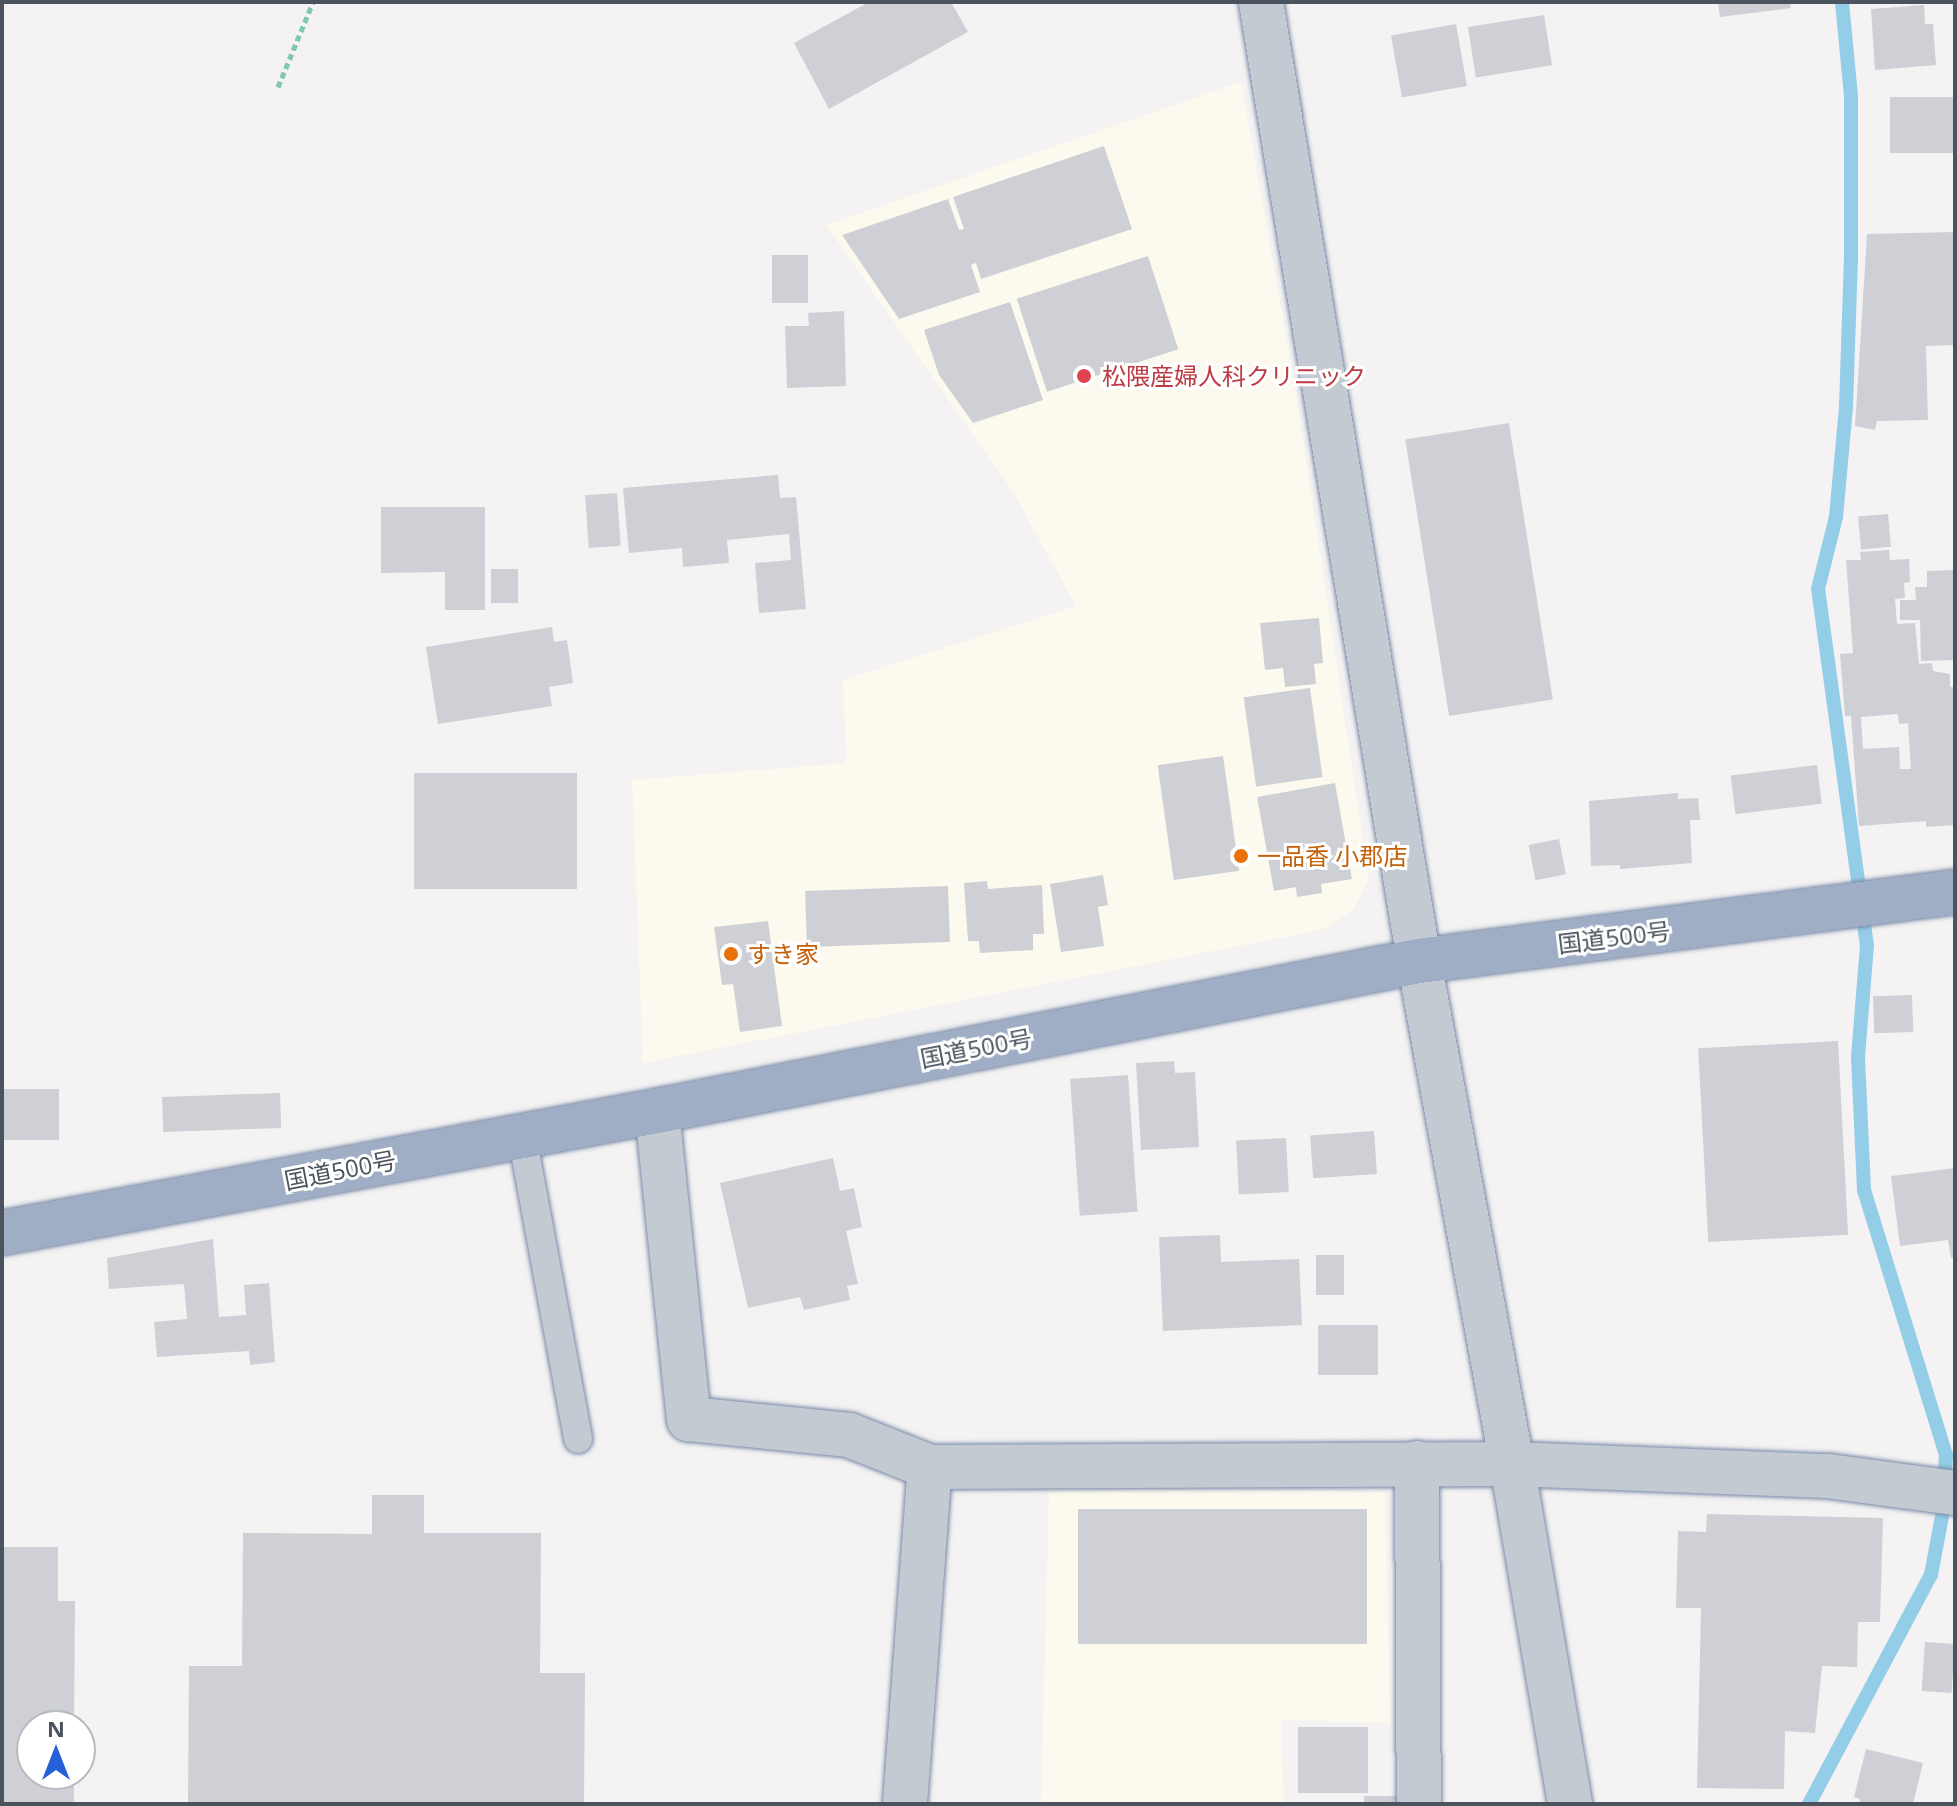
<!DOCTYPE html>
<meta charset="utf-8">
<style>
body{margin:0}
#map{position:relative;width:1957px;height:1806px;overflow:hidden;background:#f4f2f2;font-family:"Open Sans","Noto Sans JP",sans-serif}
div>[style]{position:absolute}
.commercial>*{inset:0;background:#fcf9ee}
.stream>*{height:14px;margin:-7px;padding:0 7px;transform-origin:7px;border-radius:7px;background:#94cde7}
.building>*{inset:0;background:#cfd0d5;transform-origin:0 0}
.path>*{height:5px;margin-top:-2.5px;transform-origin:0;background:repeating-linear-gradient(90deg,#7ec9ac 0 6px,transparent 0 10px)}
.roads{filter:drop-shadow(0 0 2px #788aa8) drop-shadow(0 0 2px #788aa8)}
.service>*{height:28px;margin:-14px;padding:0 14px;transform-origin:14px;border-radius:14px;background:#c3cad2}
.minor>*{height:44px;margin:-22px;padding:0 22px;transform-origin:22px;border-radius:22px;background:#c3cad2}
.tertiary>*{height:44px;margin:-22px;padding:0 22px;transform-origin:22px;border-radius:22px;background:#c3cad2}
.trunk>*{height:44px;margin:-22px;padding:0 22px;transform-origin:22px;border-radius:22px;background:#a0aec5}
.dots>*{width:22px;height:22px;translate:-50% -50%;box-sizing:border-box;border:4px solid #fff;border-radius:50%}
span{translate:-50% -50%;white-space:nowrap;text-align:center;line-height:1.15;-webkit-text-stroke:6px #fff;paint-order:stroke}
.health-label{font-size:24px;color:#be3a42}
.left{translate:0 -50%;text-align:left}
.food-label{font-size:24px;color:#c56008}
.street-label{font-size:24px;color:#4a535e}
.frame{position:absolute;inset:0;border:4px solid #4a535e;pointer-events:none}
.north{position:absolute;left:16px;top:1710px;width:80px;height:80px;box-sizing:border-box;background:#fff;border:2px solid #b7babf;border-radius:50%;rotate:0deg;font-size:22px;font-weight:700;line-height:32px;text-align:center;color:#4a535e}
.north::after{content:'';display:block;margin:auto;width:28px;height:36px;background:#2661da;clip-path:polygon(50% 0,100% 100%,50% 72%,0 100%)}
</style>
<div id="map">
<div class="commercial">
<div style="clip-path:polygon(1241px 82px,1295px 387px,1369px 880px,1352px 911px,1321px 930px,643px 1063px,632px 780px,846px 763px,843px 680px,1076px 606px,1013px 492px,826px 225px)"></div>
<div style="clip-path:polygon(1049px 1488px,1385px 1492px,1390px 1723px,1281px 1720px,1284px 1804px,1041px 1804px)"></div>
</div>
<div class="stream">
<div style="left:1809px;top:1804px;width:259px;rotate:-62deg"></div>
<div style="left:1931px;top:1575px;width:60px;rotate:-79.4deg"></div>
<div style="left:1942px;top:1516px;width:61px;rotate:-86.2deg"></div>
<div style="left:1946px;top:1455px;width:277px;rotate:-107.2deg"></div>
<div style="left:1864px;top:1190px;width:133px;rotate:-92.6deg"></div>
<div style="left:1858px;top:1057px;width:111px;rotate:-85.4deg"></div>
<div style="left:1867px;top:946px;width:360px;rotate:-97.8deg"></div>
<div style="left:1818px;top:589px;width:74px;rotate:-76deg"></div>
<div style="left:1836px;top:517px;width:110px;rotate:-84.8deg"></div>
<div style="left:1846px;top:407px;width:149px;rotate:-88.1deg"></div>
<div style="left:1851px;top:258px;width:162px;rotate:-90deg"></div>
<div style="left:1851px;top:96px;width:94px;rotate:-95.5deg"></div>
</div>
<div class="building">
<div style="clip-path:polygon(869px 2px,951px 2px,968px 32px,829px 109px,794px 43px)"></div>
<div style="clip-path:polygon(1718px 2px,1790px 2px,1791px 8px,1720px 17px)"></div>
<div style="clip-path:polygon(1924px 5px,1925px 24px,1933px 24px,1936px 65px,1875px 70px,1871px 9px)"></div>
<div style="left:1544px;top:15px;width:51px;height:77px;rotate:81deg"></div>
<div style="left:1456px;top:24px;width:63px;height:66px;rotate:80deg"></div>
<div style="left:1955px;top:97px;width:56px;height:65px;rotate:90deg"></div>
<div style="clip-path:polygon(1104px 146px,1132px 229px,981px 279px,976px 263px,971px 265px,980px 292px,899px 319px,842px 235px,948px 199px,959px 230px,964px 229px,953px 197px)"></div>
<div style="clip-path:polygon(1955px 232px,1955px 345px,1926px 346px,1928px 420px,1877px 421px,1875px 430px,1855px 426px,1867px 234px)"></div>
<div style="left:772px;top:255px;width:36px;height:48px"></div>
<div style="left:1148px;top:256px;width:98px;height:138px;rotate:72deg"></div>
<div style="clip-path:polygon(1010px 302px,1043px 400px,973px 423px,939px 375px,924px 330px)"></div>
<div style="clip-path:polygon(844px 311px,846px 386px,787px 388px,785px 326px,809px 326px,808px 313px)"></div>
<div style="left:1509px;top:423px;width:280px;height:105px;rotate:81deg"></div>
<div style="clip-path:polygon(778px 475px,780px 498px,796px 497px,806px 609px,759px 613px,755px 563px,791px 560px,789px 534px,727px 540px,729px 563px,683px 567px,682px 548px,629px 553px,623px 488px)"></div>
<div style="left:617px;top:493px;width:53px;height:32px;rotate:86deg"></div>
<div style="clip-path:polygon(381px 507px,485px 507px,485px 610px,445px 610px,445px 572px,381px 573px)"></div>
<div style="left:1888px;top:514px;width:33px;height:30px;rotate:85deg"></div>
<div style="clip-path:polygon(evenodd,1889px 550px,1890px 560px,1909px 559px,1910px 582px,1904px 583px,1905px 598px,1895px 599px,1897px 624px,1915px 623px,1919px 664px,1932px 663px,1933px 671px,1950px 674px,1950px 687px,1955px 687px,1955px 825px,1926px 827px,1926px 821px,1859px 826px,1851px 716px,1845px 716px,1840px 654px,1853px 653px,1846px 560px,1861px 560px,1860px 552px,1889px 550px,1898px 714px,1899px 724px,1908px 723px,1911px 769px,1900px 769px,1899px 747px,1863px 749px,1861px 717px,1898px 714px)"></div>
<div style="left:518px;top:569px;width:34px;height:27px;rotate:90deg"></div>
<div style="clip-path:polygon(1955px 570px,1955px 660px,1921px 661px,1920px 620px,1900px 620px,1900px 600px,1916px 600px,1915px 587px,1927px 587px,1927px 571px)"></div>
<div style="clip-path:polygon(1319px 618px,1323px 663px,1314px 664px,1316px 684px,1285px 687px,1283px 668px,1265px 670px,1260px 623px)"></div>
<div style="clip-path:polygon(552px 627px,554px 642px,567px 640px,573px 683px,549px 687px,552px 706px,438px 724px,426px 647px)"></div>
<div style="left:1310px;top:688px;width:90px;height:67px;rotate:82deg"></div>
<div style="left:1223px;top:756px;width:116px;height:66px;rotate:82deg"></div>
<div style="left:1817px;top:765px;width:39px;height:87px;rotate:83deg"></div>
<div style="left:414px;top:773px;width:163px;height:116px"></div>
<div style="clip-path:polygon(1335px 783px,1352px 879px,1321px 884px,1322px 893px,1297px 897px,1296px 887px,1274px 891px,1257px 797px)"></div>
<div style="clip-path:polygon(1678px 793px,1678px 799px,1698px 798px,1700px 820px,1690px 820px,1692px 863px,1620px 869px,1620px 865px,1591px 866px,1589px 801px)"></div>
<div style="left:1559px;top:839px;width:36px;height:31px;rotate:79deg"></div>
<div style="clip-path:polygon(1103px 875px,1108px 905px,1098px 907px,1104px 946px,1061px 952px,1050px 884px)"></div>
<div style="clip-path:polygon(987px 881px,988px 889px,1042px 885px,1044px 934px,1033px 934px,1033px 950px,980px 953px,979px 941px,968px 941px,964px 883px)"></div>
<div style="left:948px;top:886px;width:56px;height:143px;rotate:88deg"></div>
<div style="clip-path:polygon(768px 921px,782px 1026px,740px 1032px,733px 984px,722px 985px,714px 927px)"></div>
<div style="left:1912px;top:995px;width:37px;height:39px;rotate:88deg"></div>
<div style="left:1838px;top:1041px;width:194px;height:140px;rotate:87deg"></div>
<div style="clip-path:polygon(1174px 1061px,1175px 1073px,1195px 1072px,1199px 1147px,1141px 1150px,1136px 1063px)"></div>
<div style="left:1128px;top:1075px;width:137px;height:58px;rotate:86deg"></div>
<div style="left:2px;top:1089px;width:57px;height:51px"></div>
<div style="left:280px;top:1093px;width:35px;height:118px;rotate:88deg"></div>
<div style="left:1374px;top:1131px;width:43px;height:64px;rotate:86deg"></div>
<div style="left:1286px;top:1138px;width:54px;height:50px;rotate:87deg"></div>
<div style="clip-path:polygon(833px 1158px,840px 1191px,854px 1188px,862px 1227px,846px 1231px,858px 1284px,847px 1286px,850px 1300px,804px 1310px,800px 1297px,748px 1308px,720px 1183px)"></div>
<div style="clip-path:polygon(1955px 1168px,1955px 1257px,1951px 1258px,1948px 1240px,1900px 1246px,1891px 1176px)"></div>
<div style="clip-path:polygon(1220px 1235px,1221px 1262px,1299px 1259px,1302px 1325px,1163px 1331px,1159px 1237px)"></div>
<div style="clip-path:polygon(213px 1239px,219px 1317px,246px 1315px,244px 1285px,269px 1283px,275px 1362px,250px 1365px,249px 1351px,157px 1357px,154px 1322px,187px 1319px,184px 1284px,109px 1289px,107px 1258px)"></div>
<div style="left:1316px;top:1255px;width:28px;height:40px"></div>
<div style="left:1318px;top:1325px;width:60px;height:50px"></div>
<div style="clip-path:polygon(372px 1495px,424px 1495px,424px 1533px,541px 1533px,540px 1673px,585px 1673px,584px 1804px,188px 1804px,189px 1666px,242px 1666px,243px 1533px,372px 1534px)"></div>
<div style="left:1078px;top:1509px;width:289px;height:135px"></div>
<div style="clip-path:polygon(1707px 1514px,1883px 1518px,1880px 1622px,1858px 1622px,1857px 1667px,1822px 1666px,1815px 1733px,1785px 1731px,1784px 1789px,1697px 1788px,1701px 1608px,1676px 1608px,1678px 1531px,1706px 1532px)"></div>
<div style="clip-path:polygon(2px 1547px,58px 1547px,58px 1601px,75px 1601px,74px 1726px,32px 1726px,32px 1774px,74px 1774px,74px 1804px,2px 1804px)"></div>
<div style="left:1925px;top:1642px;width:30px;height:49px;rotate:4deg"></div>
<div style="left:1368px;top:1727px;width:66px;height:70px;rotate:90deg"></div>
<div style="clip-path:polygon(1866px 1749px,1923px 1763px,1913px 1804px,1859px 1804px,1860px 1799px,1854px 1797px)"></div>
<div style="left:1401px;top:1796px;width:8px;height:37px;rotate:90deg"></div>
</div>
<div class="path">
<div style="left:278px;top:87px;width:92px;rotate:-67.6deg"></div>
</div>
<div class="roads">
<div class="service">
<div style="left:522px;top:1136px;width:308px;rotate:79.5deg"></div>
</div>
<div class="minor">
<div style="left:657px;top:1111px;width:310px;rotate:84.1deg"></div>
<div style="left:689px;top:1419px;width:161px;rotate:5.7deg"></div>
<div style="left:849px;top:1435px;width:87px;rotate:21.6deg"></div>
<div style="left:930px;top:1467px;width:582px;rotate:-0.3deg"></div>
<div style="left:1512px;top:1464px;width:316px;rotate:2.2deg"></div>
<div style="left:1828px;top:1476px;width:128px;rotate:7.6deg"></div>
<div style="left:1417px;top:1463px;width:341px;rotate:89.7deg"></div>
<div style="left:905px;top:1804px;width:338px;rotate:-85.8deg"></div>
</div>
<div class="tertiary">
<div style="left:1261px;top:2px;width:972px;rotate:80.64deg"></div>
<div style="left:1419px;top:961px;width:512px;rotate:79.52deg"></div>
<div style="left:1512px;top:1464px;width:345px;rotate:80.3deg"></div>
</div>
<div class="trunk">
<div style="left:2px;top:1233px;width:666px;rotate:-10.55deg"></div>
<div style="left:657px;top:1111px;width:777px;rotate:-11.14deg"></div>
<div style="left:1419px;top:961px;width:540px;rotate:-7.34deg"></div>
</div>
</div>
<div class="dots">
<div style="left:1084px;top:376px;background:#e0444e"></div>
<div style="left:1241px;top:856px;background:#e8710a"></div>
<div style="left:731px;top:954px;background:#e8710a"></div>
</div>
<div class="health-label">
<span class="left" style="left:1102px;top:376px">松隈産婦人科クリニック</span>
</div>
<div class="food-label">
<span class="left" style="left:1257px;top:856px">一品香 小郡店</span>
<span class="left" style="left:747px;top:954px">すき家</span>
</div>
<div class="street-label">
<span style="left:1614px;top:937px;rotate:-7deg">国道500号</span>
<span style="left:976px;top:1048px;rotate:-11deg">国道500号</span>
<span style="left:340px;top:1170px;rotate:-11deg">国道500号</span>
</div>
<div class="frame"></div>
<div class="north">N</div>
</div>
